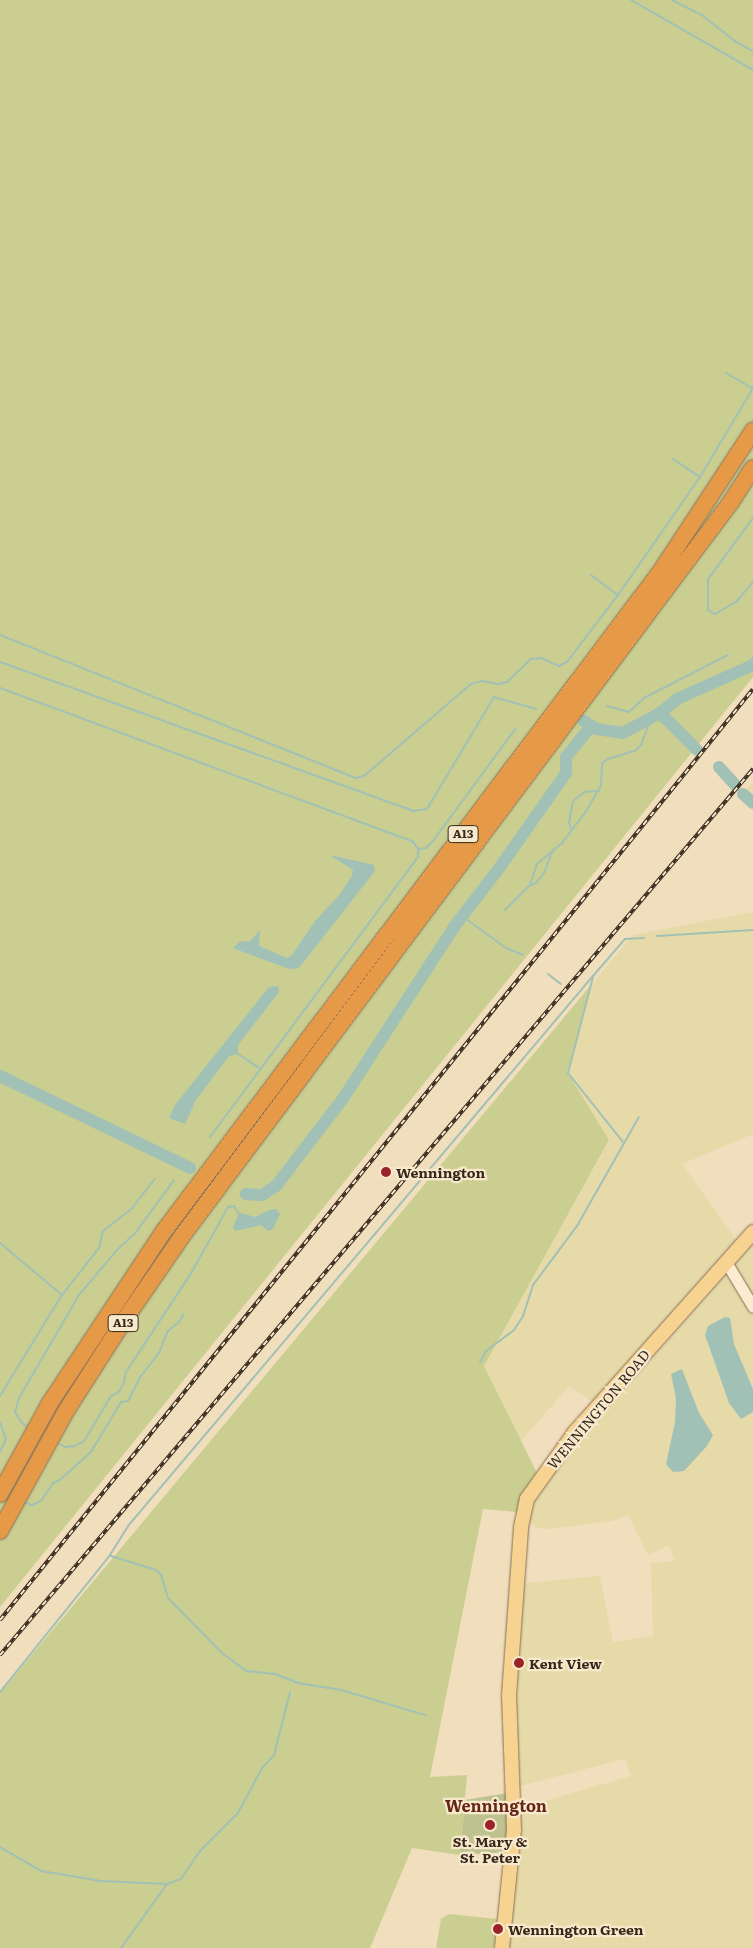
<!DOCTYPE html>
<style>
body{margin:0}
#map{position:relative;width:753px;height:1948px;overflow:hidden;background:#f0debc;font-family:Literata,serif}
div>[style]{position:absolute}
.farmland>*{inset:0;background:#e6daa9}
.green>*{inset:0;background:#cace90}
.cemetery>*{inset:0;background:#bec290}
.water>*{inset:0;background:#a1c1b6}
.stream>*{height:2px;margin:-1px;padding:0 1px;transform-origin:1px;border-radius:1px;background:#a1c1b6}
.river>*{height:12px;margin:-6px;padding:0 6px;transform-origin:6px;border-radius:6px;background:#a1c1b6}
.roads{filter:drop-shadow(0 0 1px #886e55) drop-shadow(0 0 1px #886e55)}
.minor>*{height:11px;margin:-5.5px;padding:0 5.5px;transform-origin:5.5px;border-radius:5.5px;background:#fbecd0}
.major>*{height:14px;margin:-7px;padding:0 7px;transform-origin:7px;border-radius:7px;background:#f7d391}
.highway>*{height:16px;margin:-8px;padding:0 8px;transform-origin:8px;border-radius:8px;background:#e69947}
.rail>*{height:4px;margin-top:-2px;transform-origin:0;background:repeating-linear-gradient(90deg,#f7e9cc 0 5.5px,#37271b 0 11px);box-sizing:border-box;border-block:1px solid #37271b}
.dots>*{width:14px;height:14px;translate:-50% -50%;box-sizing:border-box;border:2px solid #f7e9cc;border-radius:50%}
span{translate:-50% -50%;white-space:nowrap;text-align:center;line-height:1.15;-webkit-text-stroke:4.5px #f7e9cc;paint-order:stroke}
.shield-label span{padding:1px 4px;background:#f7e9cc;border:1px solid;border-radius:4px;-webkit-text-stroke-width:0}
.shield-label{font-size:12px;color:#37271b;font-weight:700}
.poi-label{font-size:14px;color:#37271b;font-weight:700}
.left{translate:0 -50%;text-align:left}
.street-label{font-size:14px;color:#37271b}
.quarter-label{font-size:16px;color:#662518;font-weight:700}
</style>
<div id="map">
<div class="farmland">
<div style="clip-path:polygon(753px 782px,753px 803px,743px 794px)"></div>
<div style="clip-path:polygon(753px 912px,753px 1134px,682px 1164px,737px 1241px,594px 1403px,569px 1386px,520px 1442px,484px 1366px,609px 1141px,568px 1073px,591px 985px,633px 935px)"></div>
<div style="clip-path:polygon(753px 1244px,753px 1948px,507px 1948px,517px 1809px,631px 1776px,625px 1759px,516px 1787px,513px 1752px,521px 1585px,527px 1583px,600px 1576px,613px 1642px,653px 1636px,651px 1563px,675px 1561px,669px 1545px,648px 1555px,628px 1515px,612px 1521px,550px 1529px,535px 1527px,526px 1518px,537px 1489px)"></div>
</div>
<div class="green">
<div style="clip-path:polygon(0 0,753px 0,753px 677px,0 1607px)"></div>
<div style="clip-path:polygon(591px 985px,568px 1073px,609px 1140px,484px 1366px,537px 1473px,522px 1494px,518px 1512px,483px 1509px,430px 1777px,467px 1775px,460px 1855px,412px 1848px,370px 1948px,0 1948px,0 1693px)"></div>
<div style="clip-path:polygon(449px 1914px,497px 1919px,494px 1948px,436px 1948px,441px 1919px)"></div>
</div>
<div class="cemetery">
<div style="clip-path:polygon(508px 1793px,508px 1852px,460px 1855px,465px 1800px)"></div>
</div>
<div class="water">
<div style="clip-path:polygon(330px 855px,374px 865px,375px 871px,299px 968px,289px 969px,233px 948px,239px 942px,250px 941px,260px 930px,259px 946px,287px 958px,292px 955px,315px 921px,340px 894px,352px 876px,353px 870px)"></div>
<div style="clip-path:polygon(278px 986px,279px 992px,238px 1045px,238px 1054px,229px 1056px,196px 1100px,185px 1124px,169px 1118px,175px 1105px,269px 987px)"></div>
<div style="clip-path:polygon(276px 1209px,280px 1214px,273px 1229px,268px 1231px,261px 1225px,235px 1231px,233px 1227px,239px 1214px,242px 1213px,255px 1217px,269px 1210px)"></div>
<div style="clip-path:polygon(725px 1317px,730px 1318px,734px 1344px,753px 1389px,753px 1412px,741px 1419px,729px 1403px,705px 1335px,708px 1326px)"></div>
<div style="clip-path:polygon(682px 1369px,699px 1413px,713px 1435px,707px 1446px,684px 1471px,673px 1472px,666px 1464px,675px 1422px,676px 1399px,671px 1374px)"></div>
</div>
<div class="stream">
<div style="left:631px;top:0;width:141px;rotate:29.8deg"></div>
<div style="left:672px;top:0;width:34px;rotate:27deg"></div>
<div style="left:702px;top:15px;width:43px;rotate:38.5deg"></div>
<div style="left:736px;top:42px;width:19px;rotate:28deg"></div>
<div style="left:726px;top:373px;width:30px;rotate:30deg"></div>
<div style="left:673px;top:459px;width:32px;rotate:34deg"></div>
<div style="left:753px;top:518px;width:76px;rotate:126.4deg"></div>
<div style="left:708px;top:579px;width:31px;rotate:90deg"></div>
<div style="left:708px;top:610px;width:8px;rotate:30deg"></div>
<div style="left:715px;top:614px;width:24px;rotate:-30deg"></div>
<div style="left:736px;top:602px;width:26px;rotate:-50deg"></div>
<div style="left:591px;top:575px;width:34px;rotate:37deg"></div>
<div style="left:0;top:635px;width:384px;rotate:21.9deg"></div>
<div style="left:356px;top:778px;width:8px;rotate:-14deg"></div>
<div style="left:364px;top:776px;width:141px;rotate:-40.7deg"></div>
<div style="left:471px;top:684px;width:11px;rotate:-15deg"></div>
<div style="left:482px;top:681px;width:17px;rotate:10deg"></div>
<div style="left:499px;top:684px;width:8px;rotate:-14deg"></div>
<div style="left:507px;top:682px;width:33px;rotate:-44deg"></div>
<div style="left:531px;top:659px;width:10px;rotate:-6deg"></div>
<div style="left:541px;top:658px;width:20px;rotate:24deg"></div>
<div style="left:559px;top:666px;width:9px;rotate:-27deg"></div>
<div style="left:567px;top:662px;width:84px;rotate:-52.7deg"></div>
<div style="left:618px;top:595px;width:144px;rotate:-55.2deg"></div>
<div style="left:700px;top:477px;width:104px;rotate:-59.2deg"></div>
<div style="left:0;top:662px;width:439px;rotate:19.8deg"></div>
<div style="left:413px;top:811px;width:14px;rotate:-8deg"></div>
<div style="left:427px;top:809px;width:131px;rotate:-59.1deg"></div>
<div style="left:494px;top:697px;width:44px;rotate:15.9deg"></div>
<div style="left:743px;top:669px;width:15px;rotate:-48deg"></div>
<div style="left:0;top:688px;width:441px;rotate:20.4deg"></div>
<div style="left:413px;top:842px;width:9px;rotate:54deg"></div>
<div style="left:418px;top:849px;width:8px;rotate:-7deg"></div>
<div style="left:426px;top:848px;width:10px;rotate:-45deg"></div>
<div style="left:433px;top:841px;width:140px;rotate:-53.7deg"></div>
<div style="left:607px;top:706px;width:23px;rotate:15deg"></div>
<div style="left:629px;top:712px;width:21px;rotate:-43deg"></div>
<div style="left:644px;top:698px;width:94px;rotate:-27.1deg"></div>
<div style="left:571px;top:829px;width:6px;rotate:-108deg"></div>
<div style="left:569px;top:823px;width:22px;rotate:-80deg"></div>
<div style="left:573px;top:801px;width:14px;rotate:-39deg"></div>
<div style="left:584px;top:792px;width:15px;rotate:-4deg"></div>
<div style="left:531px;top:885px;width:5px;rotate:-22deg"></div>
<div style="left:536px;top:883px;width:13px;rotate:-51deg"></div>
<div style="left:544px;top:873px;width:25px;rotate:-69deg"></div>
<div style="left:505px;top:910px;width:35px;rotate:-45deg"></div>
<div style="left:530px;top:885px;width:22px;rotate:-72deg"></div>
<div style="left:537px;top:864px;width:33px;rotate:-40deg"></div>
<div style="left:562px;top:843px;width:41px;rotate:-52.9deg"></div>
<div style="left:587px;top:810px;width:29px;rotate:-61deg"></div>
<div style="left:601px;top:785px;width:22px;rotate:-87deg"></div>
<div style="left:602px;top:763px;width:7px;rotate:-34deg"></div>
<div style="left:608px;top:759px;width:28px;rotate:-17deg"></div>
<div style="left:635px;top:751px;width:8px;rotate:-45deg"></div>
<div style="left:641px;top:745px;width:29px;rotate:-70deg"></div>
<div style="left:462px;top:916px;width:54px;rotate:36deg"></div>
<div style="left:506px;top:948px;width:18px;rotate:22deg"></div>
<div style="left:657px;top:936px;width:96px;rotate:-3.6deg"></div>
<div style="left:548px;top:974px;width:16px;rotate:38deg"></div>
<div style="left:593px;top:977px;width:99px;rotate:104.6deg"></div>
<div style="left:568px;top:1073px;width:88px;rotate:51.4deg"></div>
<div style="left:238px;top:1054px;width:27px;rotate:33deg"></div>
<div style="left:210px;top:1137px;width:349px;rotate:-53.4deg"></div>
<div style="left:418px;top:857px;width:8px;rotate:-90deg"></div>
<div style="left:0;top:1243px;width:81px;rotate:40deg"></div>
<div style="left:480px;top:1362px;width:13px;rotate:-61deg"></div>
<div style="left:486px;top:1351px;width:35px;rotate:-37deg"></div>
<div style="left:514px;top:1330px;width:17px;rotate:-57deg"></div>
<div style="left:523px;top:1316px;width:33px;rotate:-72deg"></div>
<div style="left:533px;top:1285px;width:74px;rotate:-53.3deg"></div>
<div style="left:577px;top:1226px;width:125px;rotate:-60.4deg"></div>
<div style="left:0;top:1396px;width:119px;rotate:-58.5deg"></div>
<div style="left:62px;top:1295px;width:60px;rotate:-51.8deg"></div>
<div style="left:99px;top:1248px;width:17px;rotate:-77deg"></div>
<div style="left:103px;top:1231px;width:37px;rotate:-38deg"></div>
<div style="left:132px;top:1208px;width:37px;rotate:-52deg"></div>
<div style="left:0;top:1422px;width:18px;rotate:71deg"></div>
<div style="left:6px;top:1439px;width:14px;rotate:115deg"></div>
<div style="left:28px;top:1427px;width:7px;rotate:-146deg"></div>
<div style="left:22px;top:1423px;width:13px;rotate:-122deg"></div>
<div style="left:15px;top:1412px;width:15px;rotate:-74deg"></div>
<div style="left:19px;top:1398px;width:119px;rotate:-59.8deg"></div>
<div style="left:79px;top:1295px;width:59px;rotate:-49.8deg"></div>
<div style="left:117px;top:1250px;width:26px;rotate:-43deg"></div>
<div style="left:136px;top:1232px;width:64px;rotate:-53.8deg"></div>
<div style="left:56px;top:1442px;width:10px;rotate:29deg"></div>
<div style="left:65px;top:1447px;width:10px;rotate:-6deg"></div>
<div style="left:75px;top:1446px;width:10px;rotate:-29deg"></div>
<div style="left:84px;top:1441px;width:52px;rotate:-59deg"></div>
<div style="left:111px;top:1396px;width:9px;rotate:-27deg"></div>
<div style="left:119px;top:1392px;width:11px;rotate:-63deg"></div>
<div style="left:124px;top:1382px;width:10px;rotate:-79deg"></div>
<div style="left:126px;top:1372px;width:116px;rotate:-56.6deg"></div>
<div style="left:190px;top:1275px;width:78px;rotate:-60.8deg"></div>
<div style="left:228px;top:1207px;width:6px;rotate:-9deg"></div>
<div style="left:234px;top:1206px;width:9px;rotate:58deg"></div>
<div style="left:24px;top:1502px;width:9px;rotate:21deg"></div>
<div style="left:32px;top:1505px;width:10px;rotate:-24deg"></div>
<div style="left:41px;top:1501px;width:22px;rotate:-56deg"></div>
<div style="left:53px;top:1483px;width:8px;rotate:-23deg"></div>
<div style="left:60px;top:1480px;width:42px;rotate:-42.1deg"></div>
<div style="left:91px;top:1452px;width:58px;rotate:-59deg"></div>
<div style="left:121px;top:1402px;width:7px;rotate:-8deg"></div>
<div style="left:128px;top:1401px;width:28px;rotate:-63deg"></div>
<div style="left:141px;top:1376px;width:29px;rotate:-52deg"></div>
<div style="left:159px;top:1353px;width:24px;rotate:-68deg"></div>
<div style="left:168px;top:1331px;width:14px;rotate:-39deg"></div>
<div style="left:179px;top:1322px;width:9px;rotate:-58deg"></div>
<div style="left:111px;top:1556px;width:47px;rotate:17.3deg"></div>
<div style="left:156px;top:1570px;width:7px;rotate:45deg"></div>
<div style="left:161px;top:1575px;width:24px;rotate:73deg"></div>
<div style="left:168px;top:1598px;width:78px;rotate:45.5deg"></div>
<div style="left:223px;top:1654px;width:29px;rotate:36deg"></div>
<div style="left:246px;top:1671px;width:29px;rotate:6deg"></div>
<div style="left:275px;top:1674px;width:25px;rotate:21deg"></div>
<div style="left:298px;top:1683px;width:44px;rotate:9.2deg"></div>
<div style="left:341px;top:1690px;width:88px;rotate:16.6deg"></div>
<div style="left:0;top:1692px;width:176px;rotate:-51.2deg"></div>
<div style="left:110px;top:1555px;width:34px;rotate:-58deg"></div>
<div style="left:128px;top:1526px;width:720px;rotate:-49.79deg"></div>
<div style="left:593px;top:976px;width:49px;rotate:-49.1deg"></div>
<div style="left:625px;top:939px;width:19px;rotate:-3deg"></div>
<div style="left:0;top:1847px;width:48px;rotate:30.3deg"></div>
<div style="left:41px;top:1871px;width:61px;rotate:9.5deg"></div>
<div style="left:101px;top:1881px;width:66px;rotate:2.6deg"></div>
<div style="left:167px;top:1884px;width:15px;rotate:-20deg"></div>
<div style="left:181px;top:1879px;width:34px;rotate:-56deg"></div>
<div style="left:200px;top:1851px;width:54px;rotate:-45deg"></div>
<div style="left:238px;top:1813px;width:51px;rotate:-61.9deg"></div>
<div style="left:262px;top:1768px;width:18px;rotate:-47deg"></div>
<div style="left:274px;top:1755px;width:65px;rotate:-75.7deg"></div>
<div style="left:121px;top:1948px;width:79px;rotate:-54.3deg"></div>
</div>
<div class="river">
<div style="left:660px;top:713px;width:52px;rotate:45deg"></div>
<div style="left:584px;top:721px;width:14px;rotate:34deg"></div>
<div style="left:596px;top:729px;width:27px;rotate:8deg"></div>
<div style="left:623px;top:733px;width:42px;rotate:-28.4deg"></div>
<div style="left:660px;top:713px;width:22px;rotate:-39deg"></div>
<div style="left:677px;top:699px;width:83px;rotate:-24.1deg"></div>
<div style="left:719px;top:767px;width:24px;rotate:48deg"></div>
<div style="left:743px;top:794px;width:13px;rotate:42deg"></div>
<div style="left:0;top:1076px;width:211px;rotate:25.8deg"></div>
<div style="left:246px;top:1194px;width:16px;rotate:4deg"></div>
<div style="left:262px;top:1195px;width:17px;rotate:-33deg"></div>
<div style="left:276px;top:1186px;width:112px;rotate:-52.6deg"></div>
<div style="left:344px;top:1097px;width:202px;rotate:-57.1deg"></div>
<div style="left:454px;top:927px;width:76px;rotate:-52.5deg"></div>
<div style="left:500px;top:867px;width:115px;rotate:-54.9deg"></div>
<div style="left:566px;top:773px;width:16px;rotate:-90deg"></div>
<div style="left:566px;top:757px;width:40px;rotate:-51deg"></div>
</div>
<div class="roads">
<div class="minor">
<div style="left:726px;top:1262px;width:52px;rotate:59deg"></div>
</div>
<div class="major">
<div style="left:502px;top:1948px;width:119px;rotate:-84.2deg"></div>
<div style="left:514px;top:1830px;width:134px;rotate:-92.1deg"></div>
<div style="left:509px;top:1696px;width:169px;rotate:-85.9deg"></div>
<div style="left:521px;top:1527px;width:29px;rotate:-78deg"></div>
<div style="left:527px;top:1499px;width:82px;rotate:-54.4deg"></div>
<div style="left:575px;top:1432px;width:268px;rotate:-48.3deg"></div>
</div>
<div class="highway">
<div style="left:0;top:1494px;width:104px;rotate:-61.2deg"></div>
<div style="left:50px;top:1403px;width:206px;rotate:-56.5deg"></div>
<div style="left:164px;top:1231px;width:826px;rotate:-53.02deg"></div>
<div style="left:661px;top:571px;width:168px;rotate:-56.7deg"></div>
<div style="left:0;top:1531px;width:137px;rotate:-61.2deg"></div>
<div style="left:66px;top:1411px;width:106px;rotate:-57.4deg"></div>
<div style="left:123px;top:1322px;width:104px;rotate:-55.5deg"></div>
<div style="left:182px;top:1236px;width:917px;rotate:-53.21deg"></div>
<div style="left:731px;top:502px;width:40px;rotate:-57.1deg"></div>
</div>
</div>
<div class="rail">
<div style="left:0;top:1620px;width:1197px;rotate:-51.03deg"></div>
<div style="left:0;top:1655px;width:1163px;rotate:-49.64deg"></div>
</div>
<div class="dots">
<div style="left:386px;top:1172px;background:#9b2228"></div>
<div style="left:519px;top:1663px;background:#9b2228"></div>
<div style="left:490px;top:1825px;background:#9b2228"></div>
<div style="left:498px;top:1929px;background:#9b2228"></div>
</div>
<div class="shield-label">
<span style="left:463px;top:834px">A13</span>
<span style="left:123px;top:1323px">A13</span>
</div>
<div class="poi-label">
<span class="left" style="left:396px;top:1172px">Wennington</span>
<span class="left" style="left:529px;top:1663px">Kent View</span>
<span style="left:490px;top:1849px">St. Mary &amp;<br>St. Peter</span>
<span class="left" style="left:508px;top:1929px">Wennington Green</span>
</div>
<div class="street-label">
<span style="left:598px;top:1409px;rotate:-50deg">WENNINGTON ROAD</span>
</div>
<div class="quarter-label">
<span style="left:496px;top:1805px">Wennington</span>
</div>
</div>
